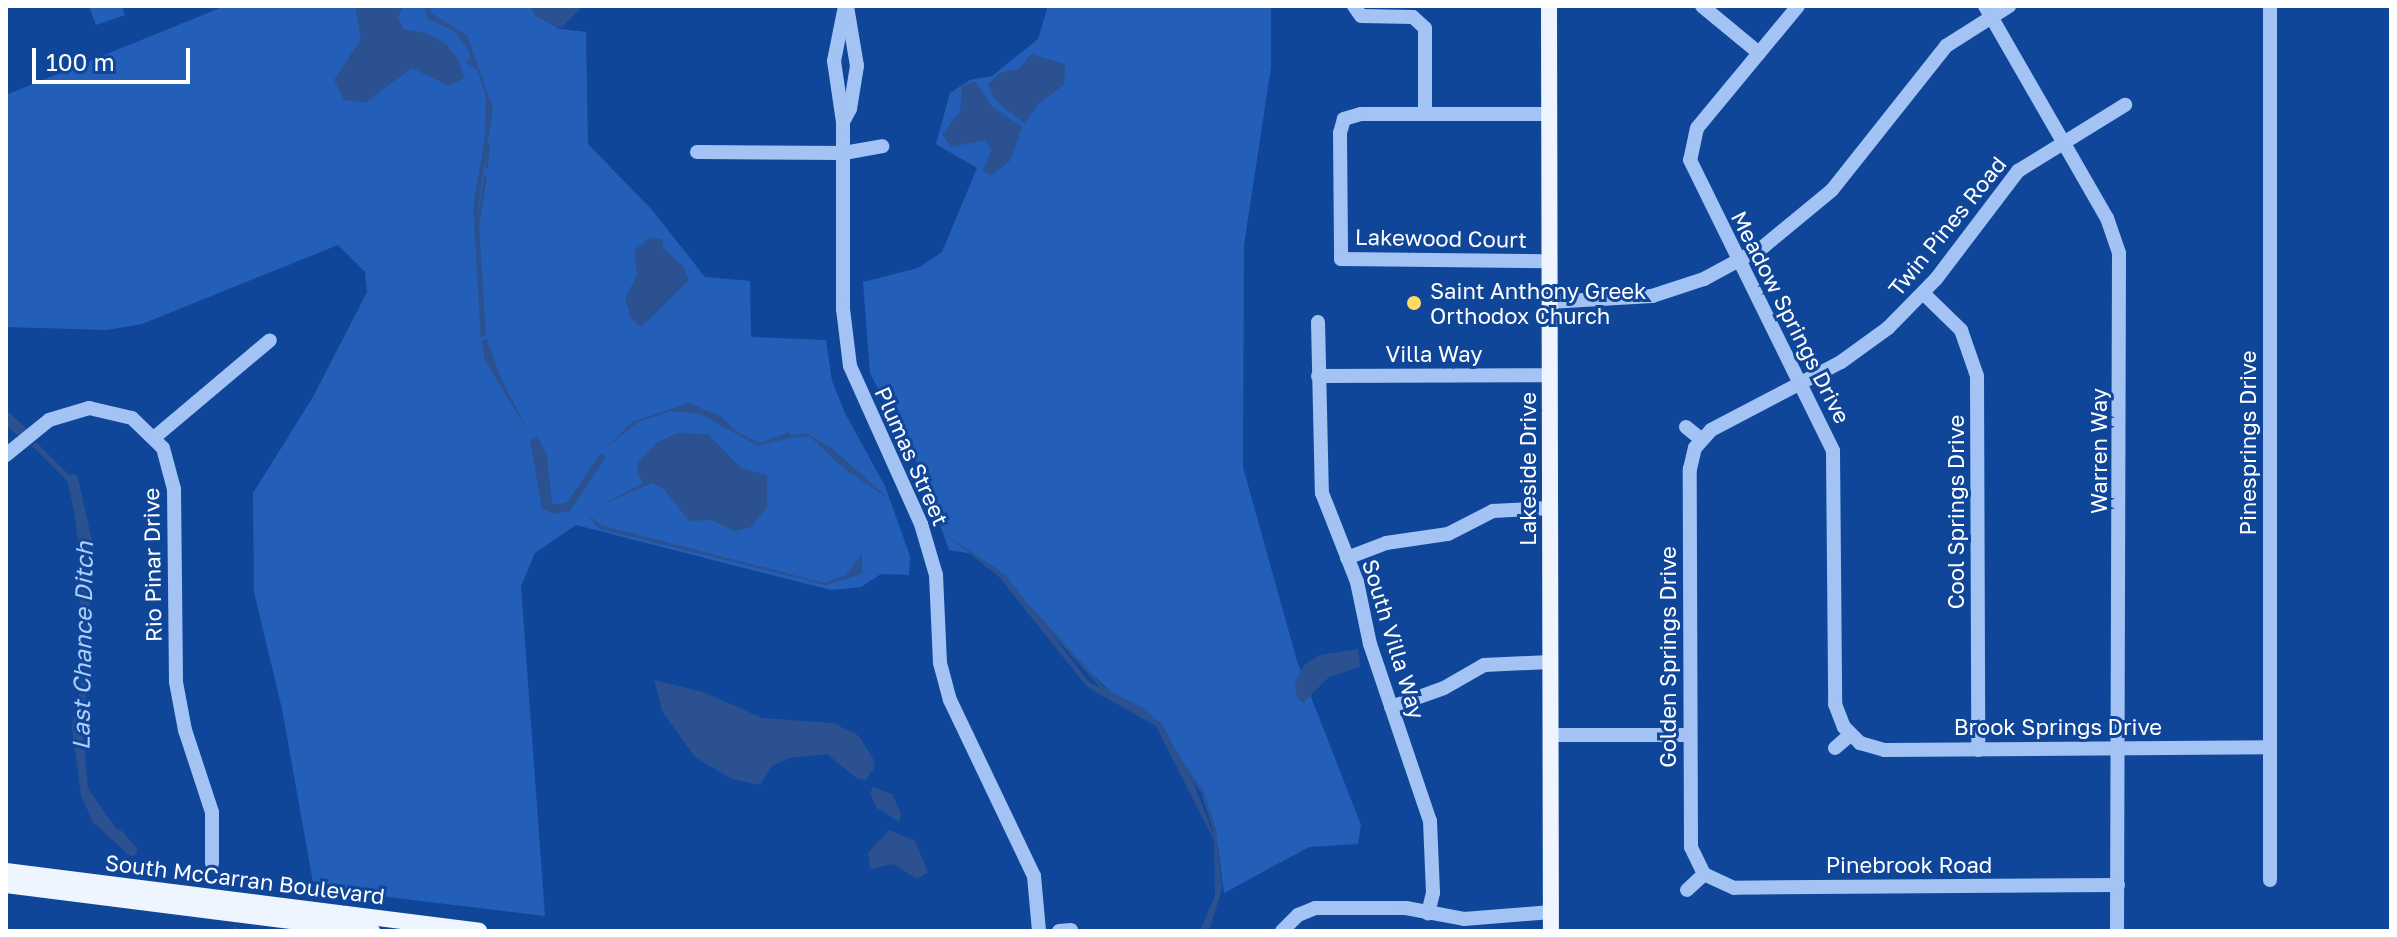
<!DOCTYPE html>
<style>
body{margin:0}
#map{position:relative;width:2397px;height:937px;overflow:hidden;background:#104699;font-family:"Golos Text",sans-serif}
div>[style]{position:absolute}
.green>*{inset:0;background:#235fb8}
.water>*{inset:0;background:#2b5190}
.stream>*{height:3px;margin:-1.5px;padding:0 1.5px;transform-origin:1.5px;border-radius:1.5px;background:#2b5190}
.canal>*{height:11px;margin:-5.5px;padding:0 5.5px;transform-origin:5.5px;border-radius:5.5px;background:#2b5190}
.minor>*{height:14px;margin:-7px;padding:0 7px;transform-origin:7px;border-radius:7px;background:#a2c3f4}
.major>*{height:16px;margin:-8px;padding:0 8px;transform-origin:8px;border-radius:8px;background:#eff5ff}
.dots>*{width:22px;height:22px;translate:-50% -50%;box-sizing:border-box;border:4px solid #104699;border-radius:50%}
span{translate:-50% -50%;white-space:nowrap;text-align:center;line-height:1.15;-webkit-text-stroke:6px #104699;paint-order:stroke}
.street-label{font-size:22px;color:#fff}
.poi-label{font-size:22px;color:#fff}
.left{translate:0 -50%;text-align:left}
.water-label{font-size:24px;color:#aecefb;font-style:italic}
.frame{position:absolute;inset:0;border:8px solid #fff;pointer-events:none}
.scale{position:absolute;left:32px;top:48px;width:158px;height:36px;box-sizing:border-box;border:4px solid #fff;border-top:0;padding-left:10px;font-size:24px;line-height:28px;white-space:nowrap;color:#fff;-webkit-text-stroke:6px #104699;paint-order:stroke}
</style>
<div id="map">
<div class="green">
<div style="clip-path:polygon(89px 6px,122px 6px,125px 15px,96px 25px)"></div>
<div style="clip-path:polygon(225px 6px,534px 6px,539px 17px,560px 29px,586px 32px,588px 144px,652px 210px,705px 277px,750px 281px,751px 337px,826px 340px,832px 381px,845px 413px,885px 486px,910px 556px,909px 575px,881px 574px,861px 587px,831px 590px,576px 525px,535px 553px,521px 586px,545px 916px,314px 888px,282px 709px,254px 592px,253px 493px,313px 397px,367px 292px,365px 272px,338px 245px,142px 324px,107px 330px,6px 327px,6px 95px)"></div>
<div style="clip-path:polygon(1048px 6px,1271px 6px,1271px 67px,1244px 245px,1243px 467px,1297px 661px,1361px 825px,1358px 844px,1309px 847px,1224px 893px,1218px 846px,1201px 790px,1171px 744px,1140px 707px,1118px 698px,1080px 663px,998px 570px,974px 554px,949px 550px,922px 473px,870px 373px,863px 282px,918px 268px,942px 252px,977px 168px,936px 144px,950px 93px,970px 80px,992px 76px,1038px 39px)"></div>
</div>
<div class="water">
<div style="clip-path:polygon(355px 6px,403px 6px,398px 17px,403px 29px,427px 33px,446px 44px,459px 60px,464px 78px,449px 86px,412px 68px,365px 103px,344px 100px,334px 80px,361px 39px)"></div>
<div style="clip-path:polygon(430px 6px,431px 13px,467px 35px,493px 108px,478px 208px,486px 335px,481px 338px,473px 207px,485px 136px,486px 97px,477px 69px,465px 62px,471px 58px,467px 47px,454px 31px,428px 19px,424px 8px)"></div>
<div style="clip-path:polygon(583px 6px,561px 28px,535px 16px,531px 7px)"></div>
<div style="clip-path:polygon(1031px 54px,1065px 64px,1064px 85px,1037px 105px,1025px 124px,995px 100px,988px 84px,1001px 72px,1019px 69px)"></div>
<div style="clip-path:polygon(975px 81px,993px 107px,1022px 127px,1011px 160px,990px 176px,983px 170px,991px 150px,986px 140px,951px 147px,942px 134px,960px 112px,962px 86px)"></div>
<div style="clip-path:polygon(649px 237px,663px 240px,663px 248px,683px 266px,689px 280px,642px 327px,631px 319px,625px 298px,637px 275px,634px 251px)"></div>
<div style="clip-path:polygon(487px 339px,500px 376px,529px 433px,484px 359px,482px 340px)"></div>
<div style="clip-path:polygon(689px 403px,722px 417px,736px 431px,760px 443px,789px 432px,794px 437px,758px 446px,700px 414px,672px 411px,638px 422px,605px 449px,632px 422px)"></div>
<div style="clip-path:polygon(805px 432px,834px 450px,889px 499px,843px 468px)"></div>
<div style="clip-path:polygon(677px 433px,708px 434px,741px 468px,767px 475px,767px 507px,751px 527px,735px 531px,710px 520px,689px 521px,664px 489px,652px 483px,600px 506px,643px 483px,637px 472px,639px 461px,656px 443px)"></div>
<div style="clip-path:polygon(537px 436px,547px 455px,552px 504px,566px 503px,601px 453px,606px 457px,570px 511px,555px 514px,542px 509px,530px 440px)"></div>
<div style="clip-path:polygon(36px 442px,75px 481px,84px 526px,90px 534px,90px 663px,82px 721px,88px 789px,128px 845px,128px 854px,93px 822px,81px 796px,72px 727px,81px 685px,79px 550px,71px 485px,32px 446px)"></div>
<div style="clip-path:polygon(586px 513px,601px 525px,824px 583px,846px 575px,862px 553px,862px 574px,826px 585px,599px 529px)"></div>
<div style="clip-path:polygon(944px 533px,1006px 576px,1090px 683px,1140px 706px,1162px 724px,1195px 786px,1216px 841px,1221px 892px,1209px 931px,1200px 931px,1215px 896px,1214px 841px,1156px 726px,1087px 687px,999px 577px)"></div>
<div style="clip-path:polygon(1358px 649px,1360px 667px,1329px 677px,1303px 703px,1297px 699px,1295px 683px,1304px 665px,1320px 655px)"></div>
<div style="clip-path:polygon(654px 680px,703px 692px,762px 718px,833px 723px,859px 736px,875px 762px,873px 770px,865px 780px,858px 779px,827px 754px,789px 758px,772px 766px,760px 785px,732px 779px,696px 758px,663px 713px)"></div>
<div style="clip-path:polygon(873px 787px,892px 794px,901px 813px,899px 822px,877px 808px,870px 793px)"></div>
<div style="clip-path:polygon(889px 830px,915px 841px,928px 872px,917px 879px,894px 864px,870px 869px,868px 853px)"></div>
</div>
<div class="stream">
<div style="left:486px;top:166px;width:21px;rotate:-85deg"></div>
<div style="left:478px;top:221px;width:45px;rotate:-81deg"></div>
<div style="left:790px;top:436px;width:16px;rotate:-4deg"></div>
<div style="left:1032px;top:610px;width:103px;rotate:47.8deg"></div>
<div style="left:1101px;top:686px;width:29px;rotate:34deg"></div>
<div style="left:1163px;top:730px;width:24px;rotate:62deg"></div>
<div style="left:1179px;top:758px;width:41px;rotate:55.9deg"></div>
<div style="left:1202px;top:792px;width:39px;rotate:72deg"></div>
<div style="left:1214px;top:829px;width:59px;rotate:84.2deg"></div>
<div style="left:234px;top:927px;width:6px;rotate:45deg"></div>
</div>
<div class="canal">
<div style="left:6px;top:417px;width:21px;rotate:43deg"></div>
<div style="left:72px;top:479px;width:63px;rotate:77.1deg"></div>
<div style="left:118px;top:835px;width:20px;rotate:49deg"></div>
</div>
<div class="minor">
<div style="left:845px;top:6px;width:56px;rotate:101.3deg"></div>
<div style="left:834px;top:61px;width:62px;rotate:81.6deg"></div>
<div style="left:843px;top:122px;width:187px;rotate:90deg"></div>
<div style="left:843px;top:309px;width:57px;rotate:83deg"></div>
<div style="left:850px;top:366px;width:173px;rotate:65.8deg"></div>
<div style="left:921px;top:524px;width:53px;rotate:73.6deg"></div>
<div style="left:936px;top:575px;width:88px;rotate:87.4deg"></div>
<div style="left:940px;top:663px;width:38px;rotate:75deg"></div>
<div style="left:950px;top:700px;width:195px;rotate:64.5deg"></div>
<div style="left:1034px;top:876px;width:55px;rotate:84.8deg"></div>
<div style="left:1354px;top:6px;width:12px;rotate:55deg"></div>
<div style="left:1361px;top:16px;width:52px;rotate:1.1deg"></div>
<div style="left:1413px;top:17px;width:16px;rotate:43deg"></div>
<div style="left:1425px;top:28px;width:85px;rotate:90deg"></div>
<div style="left:1702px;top:6px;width:74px;rotate:39.5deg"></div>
<div style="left:1798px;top:6px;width:158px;rotate:129.6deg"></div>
<div style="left:1697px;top:128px;width:33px;rotate:102deg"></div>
<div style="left:1690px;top:160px;width:324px;rotate:63.8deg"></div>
<div style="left:1833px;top:451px;width:253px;rotate:89.5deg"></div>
<div style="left:1835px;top:704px;width:25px;rotate:69deg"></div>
<div style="left:1844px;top:727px;width:23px;rotate:45deg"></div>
<div style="left:1860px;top:743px;width:25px;rotate:16deg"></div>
<div style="left:1884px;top:750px;width:386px;rotate:-0.4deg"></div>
<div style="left:1985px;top:6px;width:245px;rotate:60.1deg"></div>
<div style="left:2107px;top:218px;width:37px;rotate:71deg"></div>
<div style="left:2119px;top:253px;width:678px;rotate:90.17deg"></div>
<div style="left:2270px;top:6px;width:874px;rotate:90deg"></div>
<div style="left:1549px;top:114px;width:188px;rotate:180deg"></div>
<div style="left:1361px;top:114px;width:18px;rotate:164deg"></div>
<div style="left:1344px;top:119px;width:15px;rotate:106deg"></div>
<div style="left:1340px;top:133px;width:126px;rotate:89.5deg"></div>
<div style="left:1341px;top:259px;width:208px;rotate:0.6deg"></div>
<div style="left:843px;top:122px;width:15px;rotate:-62deg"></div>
<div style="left:850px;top:109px;width:44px;rotate:-80.8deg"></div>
<div style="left:857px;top:66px;width:61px;rotate:-99.5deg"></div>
<div style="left:697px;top:152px;width:147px;rotate:0.4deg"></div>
<div style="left:844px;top:153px;width:39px;rotate:-10deg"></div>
<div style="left:1924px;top:294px;width:52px;rotate:44.2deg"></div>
<div style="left:1961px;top:330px;width:49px;rotate:70.8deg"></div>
<div style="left:1977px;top:376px;width:374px;rotate:89.8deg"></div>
<div style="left:1549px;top:302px;width:103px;rotate:-3.3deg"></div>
<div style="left:1652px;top:296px;width:55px;rotate:-18.1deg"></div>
<div style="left:1704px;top:279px;width:67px;rotate:-28.5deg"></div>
<div style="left:1763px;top:247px;width:89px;rotate:-39.6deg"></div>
<div style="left:1832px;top:190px;width:184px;rotate:-51.6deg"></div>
<div style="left:1946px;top:46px;width:75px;rotate:-32.4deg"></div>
<div style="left:1318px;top:322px;width:171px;rotate:88.7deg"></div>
<div style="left:1322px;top:493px;width:96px;rotate:68.5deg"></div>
<div style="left:1357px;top:582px;width:63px;rotate:78.2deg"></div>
<div style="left:1370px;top:644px;width:187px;rotate:71.3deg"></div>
<div style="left:1430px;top:821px;width:72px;rotate:87.6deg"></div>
<div style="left:1433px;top:893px;width:21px;rotate:104deg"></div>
<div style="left:1318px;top:376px;width:231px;rotate:-0.2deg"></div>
<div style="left:1686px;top:427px;width:19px;rotate:39deg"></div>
<div style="left:155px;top:437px;width:150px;rotate:-40.1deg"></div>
<div style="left:6px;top:455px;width:55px;rotate:-39.1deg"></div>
<div style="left:49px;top:420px;width:42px;rotate:-16.7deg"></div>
<div style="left:89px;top:408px;width:44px;rotate:13.1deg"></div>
<div style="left:132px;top:418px;width:43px;rotate:44.1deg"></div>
<div style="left:163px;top:448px;width:42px;rotate:75deg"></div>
<div style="left:174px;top:489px;width:193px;rotate:89.4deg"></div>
<div style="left:176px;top:682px;width:49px;rotate:79.4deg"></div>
<div style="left:185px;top:730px;width:86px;rotate:71.8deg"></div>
<div style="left:212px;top:812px;width:51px;rotate:90deg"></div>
<div style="left:1347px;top:558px;width:42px;rotate:-21deg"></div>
<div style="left:1386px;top:543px;width:63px;rotate:-8.3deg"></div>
<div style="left:1448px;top:534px;width:51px;rotate:-27.1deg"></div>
<div style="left:1493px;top:511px;width:57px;rotate:-3deg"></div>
<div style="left:1391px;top:707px;width:56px;rotate:-19.7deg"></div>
<div style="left:1444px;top:688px;width:46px;rotate:-29.9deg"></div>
<div style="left:1484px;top:665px;width:66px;rotate:-2.6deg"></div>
<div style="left:1550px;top:735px;width:140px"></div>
<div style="left:1835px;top:748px;width:20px;rotate:-41deg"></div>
<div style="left:2118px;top:885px;width:384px;rotate:179.6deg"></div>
<div style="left:1734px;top:888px;width:33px;rotate:-155deg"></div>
<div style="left:1704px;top:874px;width:30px;rotate:-116deg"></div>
<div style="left:1691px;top:847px;width:378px;rotate:-90.2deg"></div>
<div style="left:1690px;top:469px;width:22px;rotate:-77deg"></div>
<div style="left:1695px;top:448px;width:24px;rotate:-48deg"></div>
<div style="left:1711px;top:430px;width:147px;rotate:-27.6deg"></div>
<div style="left:1841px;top:362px;width:58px;rotate:-35.9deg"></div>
<div style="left:1888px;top:328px;width:69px;rotate:-45.6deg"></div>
<div style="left:1936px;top:279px;width:136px;rotate:-52.8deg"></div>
<div style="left:2018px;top:171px;width:126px;rotate:-31.7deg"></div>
<div style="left:1687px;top:890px;width:23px;rotate:-43deg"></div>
<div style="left:1059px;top:931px;width:12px;rotate:-5deg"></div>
<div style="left:1282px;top:931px;width:23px;rotate:-45deg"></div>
<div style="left:1298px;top:915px;width:18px;rotate:-22deg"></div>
<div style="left:1315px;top:908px;width:91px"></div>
<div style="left:1406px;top:908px;width:59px;rotate:10.7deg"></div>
<div style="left:1464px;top:919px;width:87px;rotate:-4.6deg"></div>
</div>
<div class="major">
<div style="left:1549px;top:6px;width:925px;rotate:89.88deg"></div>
<div style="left:6px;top:871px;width:477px;rotate:7.2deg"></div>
<div style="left:6px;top:885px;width:369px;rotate:7.2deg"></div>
</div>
<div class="dots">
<div style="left:1414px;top:303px;background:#ffda65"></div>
</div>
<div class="street-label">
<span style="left:1947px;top:226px;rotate:-51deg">Twin Pines Road</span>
<span style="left:1441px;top:238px;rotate:1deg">Lakewood Court</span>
<span style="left:1791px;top:317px;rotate:63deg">Meadow Springs Drive</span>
<span style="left:1434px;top:354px">Villa Way</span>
<span style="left:2248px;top:443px;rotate:-90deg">Pinesprings Drive</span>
<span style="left:2099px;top:451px;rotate:-90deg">Warren Way</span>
<span style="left:912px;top:456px;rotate:66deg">Plumas Street</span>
<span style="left:1528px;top:469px;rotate:-90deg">Lakeside Drive</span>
<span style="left:1956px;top:512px;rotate:-90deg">Cool Springs Drive</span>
<span style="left:152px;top:565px;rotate:-91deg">Rio Pinar Drive</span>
<span style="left:1394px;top:639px;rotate:73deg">South Villa Way</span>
<span style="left:1668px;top:657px;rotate:-90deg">Golden Springs Drive</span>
<span style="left:2058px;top:727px">Brook Springs Drive</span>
<span style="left:1909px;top:865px">Pinebrook Road</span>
<span style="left:245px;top:879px;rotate:7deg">South McCarran Boulevard</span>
</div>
<div class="poi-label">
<span class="left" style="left:1430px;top:303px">Saint Anthony Greek<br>Orthodox Church</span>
</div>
<div class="water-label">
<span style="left:82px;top:646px;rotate:-89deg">Last Chance Ditch</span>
</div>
<div class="frame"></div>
<div class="scale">100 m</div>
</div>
